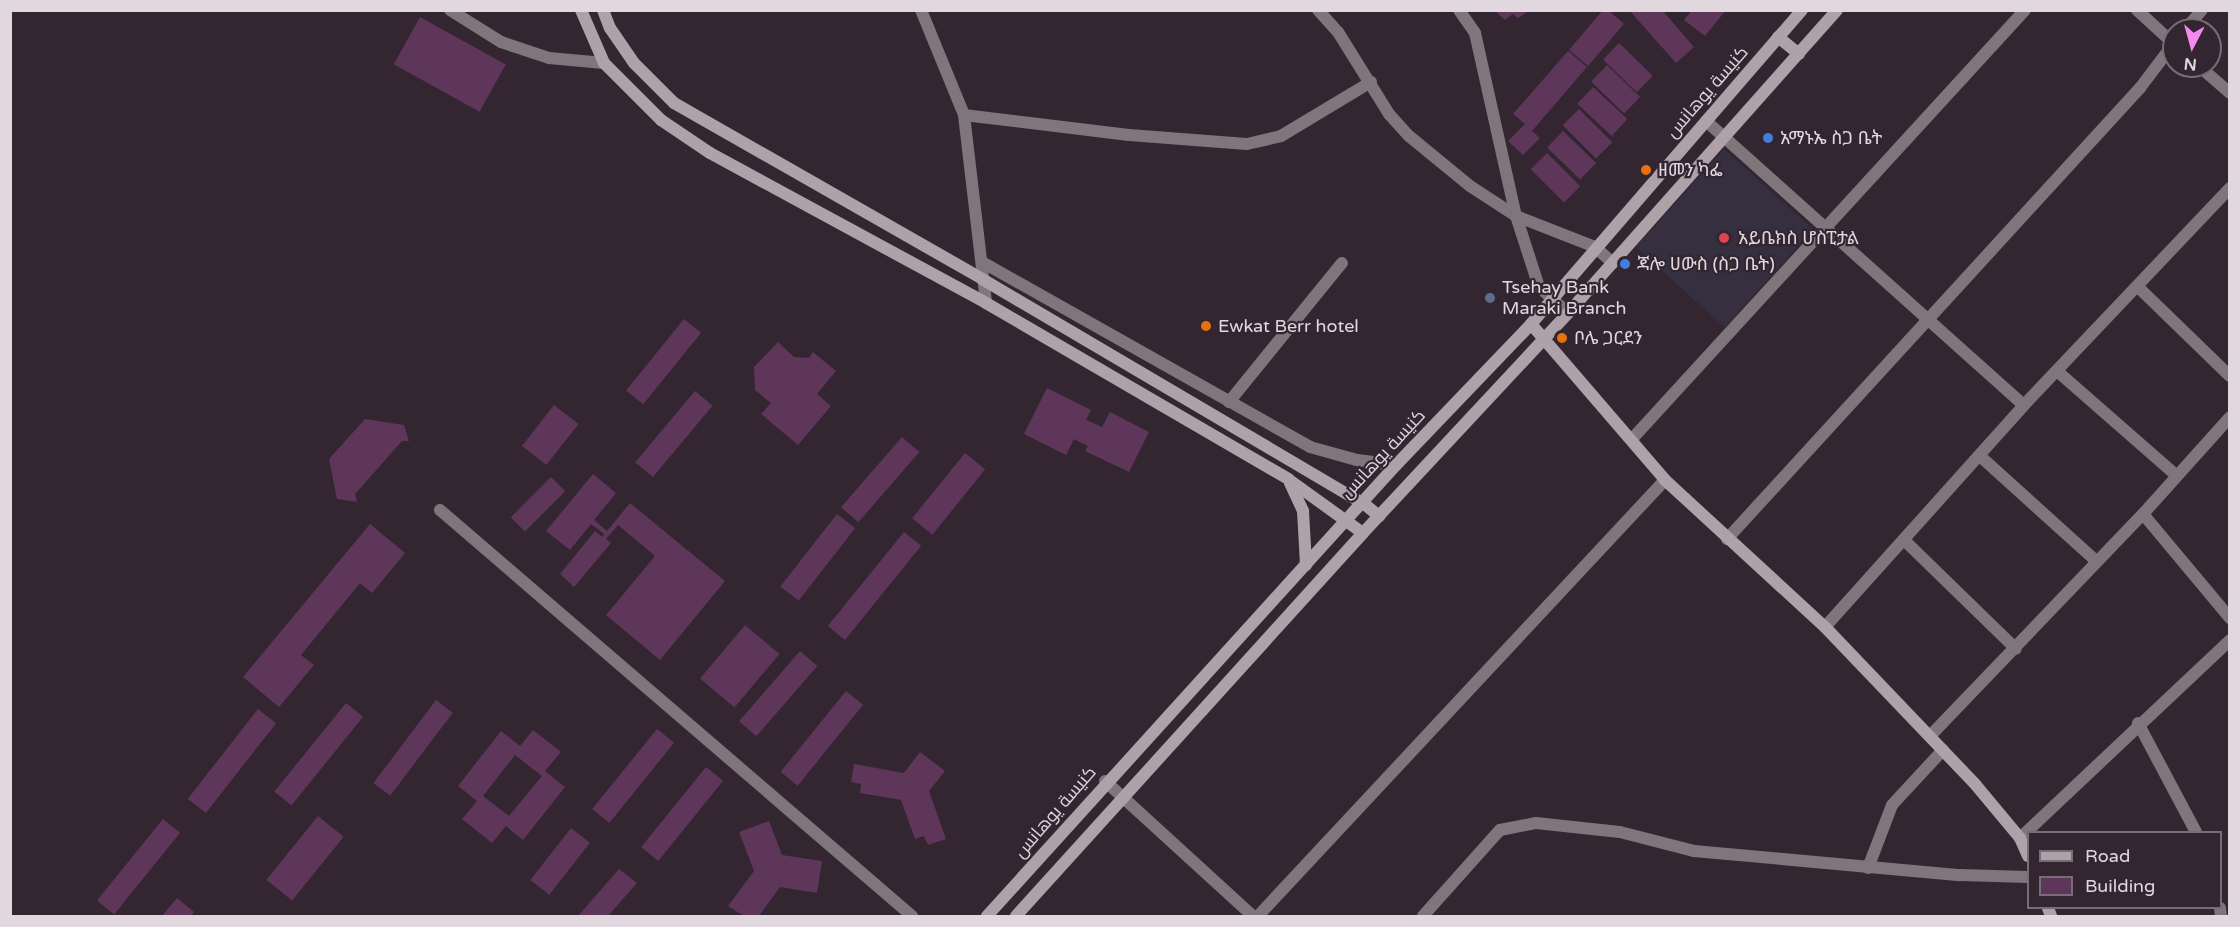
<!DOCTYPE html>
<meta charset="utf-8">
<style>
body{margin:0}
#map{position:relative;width:2240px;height:927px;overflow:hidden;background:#332631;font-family:"Varela Round",Cairo,"Noto Sans Ethiopic",sans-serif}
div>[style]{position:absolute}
.medical>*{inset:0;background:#352f3f;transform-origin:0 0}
.building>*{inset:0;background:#5d365a;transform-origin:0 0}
.street>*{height:12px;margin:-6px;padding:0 6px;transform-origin:6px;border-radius:6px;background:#7e767b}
.secondary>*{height:12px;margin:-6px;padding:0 6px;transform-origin:6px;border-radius:6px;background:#aea1a8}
.dots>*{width:16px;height:16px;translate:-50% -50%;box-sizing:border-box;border:3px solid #332631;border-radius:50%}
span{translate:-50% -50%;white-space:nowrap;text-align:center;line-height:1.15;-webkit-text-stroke:4.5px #332631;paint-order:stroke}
.street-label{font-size:18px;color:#e0d7df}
.poi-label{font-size:18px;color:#e0d7df}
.left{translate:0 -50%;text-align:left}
.frame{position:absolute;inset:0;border:12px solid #e0d7df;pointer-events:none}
.legend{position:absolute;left:2027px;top:831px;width:195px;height:78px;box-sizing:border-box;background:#332631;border:2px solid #786d77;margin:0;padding:8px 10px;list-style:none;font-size:18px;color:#e0d7df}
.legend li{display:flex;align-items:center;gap:12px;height:30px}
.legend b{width:30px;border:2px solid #786d77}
.north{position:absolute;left:2162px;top:18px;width:60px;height:60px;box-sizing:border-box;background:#332631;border:2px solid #786d77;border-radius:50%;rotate:186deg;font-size:16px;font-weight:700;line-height:24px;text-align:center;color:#e0d7df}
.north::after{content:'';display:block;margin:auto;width:21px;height:27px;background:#f489f1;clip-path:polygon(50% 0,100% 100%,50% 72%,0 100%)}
</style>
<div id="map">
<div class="medical">
<div style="left:1724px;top:149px;width:120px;height:132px;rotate:42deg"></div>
</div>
<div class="building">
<div style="clip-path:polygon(1494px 10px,1530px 10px,1518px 18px,1513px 14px,1505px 20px)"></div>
<div style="clip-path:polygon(1603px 10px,1608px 10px,1624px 24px,1588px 66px,1569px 50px)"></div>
<div style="clip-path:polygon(1629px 10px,1662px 10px,1694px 47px,1676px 63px)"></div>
<div style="clip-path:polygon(1692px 10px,1726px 10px,1705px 36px,1684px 20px)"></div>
<div style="left:420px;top:17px;width:98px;height:54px;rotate:29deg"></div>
<div style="left:1619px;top:43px;width:47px;height:23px;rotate:44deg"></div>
<div style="clip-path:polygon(1568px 51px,1587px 67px,1532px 131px,1540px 138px,1523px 155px,1508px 141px,1525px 124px,1513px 114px)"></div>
<div style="left:1607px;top:65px;width:46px;height:23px;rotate:44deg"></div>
<div style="left:1593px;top:87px;width:47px;height:23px;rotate:43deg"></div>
<div style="left:1579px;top:109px;width:47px;height:23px;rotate:45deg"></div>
<div style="left:1563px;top:131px;width:46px;height:23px;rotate:44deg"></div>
<div style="left:1547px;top:153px;width:47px;height:23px;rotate:45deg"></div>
<div style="left:684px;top:319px;width:22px;height:92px;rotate:39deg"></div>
<div style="clip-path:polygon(778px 342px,794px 357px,809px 358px,813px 352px,836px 371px,817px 394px,831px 406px,798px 445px,761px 414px,771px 403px,755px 390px,754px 367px)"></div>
<div style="clip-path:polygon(1047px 388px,1091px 410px,1086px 420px,1102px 427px,1110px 412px,1149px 432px,1129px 472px,1085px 451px,1088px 446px,1074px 439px,1066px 455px,1024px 434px)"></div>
<div style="left:695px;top:391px;width:23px;height:93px;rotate:40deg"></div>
<div style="left:554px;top:405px;width:31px;height:52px;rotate:38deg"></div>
<div style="clip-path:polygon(365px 419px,404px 425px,409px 441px,402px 441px,355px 494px,357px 502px,337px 499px,329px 459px)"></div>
<div style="left:902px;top:437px;width:23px;height:93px;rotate:41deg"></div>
<div style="left:965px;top:453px;width:26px;height:84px;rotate:39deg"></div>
<div style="clip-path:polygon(593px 474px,616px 493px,594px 520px,607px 531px,630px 503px,725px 581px,660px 660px,606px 615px,655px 556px,618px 525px,606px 539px,611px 543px,574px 587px,560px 574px,595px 531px,602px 537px,604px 534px,591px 524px,570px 550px,546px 531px)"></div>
<div style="left:551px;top:477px;width:20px;height:57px;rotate:45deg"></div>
<div style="left:837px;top:514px;width:23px;height:92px;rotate:38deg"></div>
<div style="clip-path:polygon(370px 524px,405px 553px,372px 593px,360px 583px,301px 655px,314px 665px,279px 707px,243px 677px)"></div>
<div style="left:904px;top:532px;width:22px;height:121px;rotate:39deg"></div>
<div style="left:745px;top:625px;width:45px;height:70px;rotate:40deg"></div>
<div style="left:800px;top:651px;width:23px;height:93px;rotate:41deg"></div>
<div style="left:846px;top:691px;width:22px;height:104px;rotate:39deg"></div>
<div style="left:436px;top:700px;width:21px;height:104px;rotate:37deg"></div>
<div style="left:346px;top:703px;width:22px;height:114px;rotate:39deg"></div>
<div style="left:258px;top:709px;width:23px;height:114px;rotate:38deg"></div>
<div style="left:657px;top:729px;width:22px;height:103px;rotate:39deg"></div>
<div style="clip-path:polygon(evenodd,533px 730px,561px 752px,545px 771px,565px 787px,523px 840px,506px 826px,492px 843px,462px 819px,477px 801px,458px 786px,501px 731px,520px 746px,533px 730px,515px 755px,542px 776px,509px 816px,483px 796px,515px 755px)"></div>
<div style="clip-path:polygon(920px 752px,945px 771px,929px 791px,946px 839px,928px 845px,924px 836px,915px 839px,901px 800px,860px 793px,861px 784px,851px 782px,854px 764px,904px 773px)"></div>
<div style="left:706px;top:767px;width:22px;height:103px;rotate:39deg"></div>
<div style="left:318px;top:816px;width:33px;height:82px;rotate:39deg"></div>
<div style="left:163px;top:819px;width:22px;height:105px;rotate:39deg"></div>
<div style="clip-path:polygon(769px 821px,782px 855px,822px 861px,817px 893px,780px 887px,759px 916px,744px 916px,728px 906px,754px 871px,739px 832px)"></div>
<div style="left:571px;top:828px;width:24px;height:66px;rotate:38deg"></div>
<div style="clip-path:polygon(619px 869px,637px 883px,608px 916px,578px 916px)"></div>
<div style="clip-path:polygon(177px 898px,194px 912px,191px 916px,162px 916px)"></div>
</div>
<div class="street">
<div style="left:450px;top:10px;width:60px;rotate:32.1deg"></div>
<div style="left:501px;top:42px;width:51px;rotate:18.4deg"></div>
<div style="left:549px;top:58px;width:55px;rotate:5.2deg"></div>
<div style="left:921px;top:10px;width:113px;rotate:67.7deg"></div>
<div style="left:964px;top:115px;width:189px;rotate:83.3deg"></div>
<div style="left:1318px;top:10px;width:30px;rotate:48deg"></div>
<div style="left:1338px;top:32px;width:97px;rotate:58.1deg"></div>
<div style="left:1389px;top:114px;width:30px;rotate:48deg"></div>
<div style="left:1409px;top:136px;width:79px;rotate:39.3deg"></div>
<div style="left:1470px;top:186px;width:55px;rotate:33.1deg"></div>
<div style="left:1459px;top:10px;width:28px;rotate:55deg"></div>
<div style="left:1475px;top:33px;width:188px;rotate:77.4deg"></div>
<div style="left:2137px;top:10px;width:50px;rotate:42.6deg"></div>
<div style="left:2185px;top:30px;width:26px;rotate:-50deg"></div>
<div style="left:2199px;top:66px;width:41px;rotate:41.1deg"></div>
<div style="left:964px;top:115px;width:166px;rotate:6.9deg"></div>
<div style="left:1129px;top:135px;width:118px;rotate:4.4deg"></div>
<div style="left:1247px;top:144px;width:35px;rotate:-13deg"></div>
<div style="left:1281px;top:136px;width:105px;rotate:-31deg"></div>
<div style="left:1706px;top:121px;width:426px;rotate:41.8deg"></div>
<div style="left:982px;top:262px;width:377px;rotate:29.4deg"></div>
<div style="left:1310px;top:447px;width:49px;rotate:15.5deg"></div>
<div style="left:1357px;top:460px;width:39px;rotate:7deg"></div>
<div style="left:2138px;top:287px;width:128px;rotate:44.1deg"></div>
<div style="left:1568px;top:313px;width:39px;rotate:-138deg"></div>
<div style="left:1539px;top:287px;width:75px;rotate:-107.9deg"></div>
<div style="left:1516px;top:216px;width:85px;rotate:21.4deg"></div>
<div style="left:1595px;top:247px;width:24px;rotate:42deg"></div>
<div style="left:2057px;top:371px;width:158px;rotate:41.2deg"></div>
<div style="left:1229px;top:402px;width:179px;rotate:-50.9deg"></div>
<div style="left:1632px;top:439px;width:582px;rotate:-47.51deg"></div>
<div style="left:1981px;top:457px;width:155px;rotate:42.1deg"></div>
<div style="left:440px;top:510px;width:623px;rotate:40.7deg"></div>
<div style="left:2143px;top:514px;width:136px;rotate:50.1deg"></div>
<div style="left:1727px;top:539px;width:612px;rotate:-47.52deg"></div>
<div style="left:2140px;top:88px;width:56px;rotate:-52.9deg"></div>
<div style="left:1904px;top:540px;width:156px;rotate:44.2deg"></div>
<div style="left:1825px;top:627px;width:298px;rotate:-48.1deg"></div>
<div style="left:2024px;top:405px;width:299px;rotate:-46.5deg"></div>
<div style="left:2138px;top:723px;width:123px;rotate:62deg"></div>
<div style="left:1930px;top:736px;width:308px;rotate:-46.2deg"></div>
<div style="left:2143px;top:514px;width:130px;rotate:-48.1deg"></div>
<div style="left:1105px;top:781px;width:200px;rotate:42.4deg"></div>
<div style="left:2020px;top:838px;width:289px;rotate:-43.3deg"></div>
<div style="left:1868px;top:868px;width:67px;rotate:-69.1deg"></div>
<div style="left:1892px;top:805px;width:75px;rotate:-47.2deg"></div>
<div style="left:2220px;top:908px;width:8px;rotate:83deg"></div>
<div style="left:1258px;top:916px;width:596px;rotate:-46.97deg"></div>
<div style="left:1423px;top:916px;width:115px;rotate:-48.2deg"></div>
<div style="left:1500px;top:830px;width:37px;rotate:-11deg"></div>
<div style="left:1536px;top:823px;width:84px;rotate:6.1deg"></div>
<div style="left:1620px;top:832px;width:76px;rotate:14.4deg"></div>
<div style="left:1694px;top:851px;width:267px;rotate:5.2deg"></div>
<div style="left:1960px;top:875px;width:68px;rotate:1.7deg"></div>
</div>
<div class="secondary">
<div style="left:581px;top:10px;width:58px;rotate:66.5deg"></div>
<div style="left:604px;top:63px;width:81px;rotate:45deg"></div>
<div style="left:661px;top:120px;width:59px;rotate:34deg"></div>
<div style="left:710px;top:153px;width:314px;rotate:28.5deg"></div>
<div style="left:986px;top:303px;width:350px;rotate:30.2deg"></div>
<div style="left:1288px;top:479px;width:92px;rotate:35.8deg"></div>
<div style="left:603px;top:10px;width:19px;rotate:69deg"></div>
<div style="left:610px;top:28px;width:42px;rotate:55.6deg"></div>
<div style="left:634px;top:63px;width:57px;rotate:45deg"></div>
<div style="left:674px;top:103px;width:355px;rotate:29.7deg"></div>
<div style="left:982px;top:279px;width:442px;rotate:30.5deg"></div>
<div style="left:1363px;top:503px;width:21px;rotate:39deg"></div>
<div style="left:1778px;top:37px;width:27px;rotate:39deg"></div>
<div style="left:1531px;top:324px;width:206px;rotate:49.3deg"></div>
<div style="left:1665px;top:480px;width:217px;rotate:42.6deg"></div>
<div style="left:1825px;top:627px;width:217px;rotate:46.3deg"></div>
<div style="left:1975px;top:784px;width:70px;rotate:50.2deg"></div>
<div style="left:2020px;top:838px;width:20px;rotate:66deg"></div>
<div style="left:1290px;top:483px;width:31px;rotate:65deg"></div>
<div style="left:1303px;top:511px;width:54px;rotate:86.8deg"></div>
<div style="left:2048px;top:908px;width:9px;rotate:69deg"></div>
<div style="left:987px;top:916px;width:609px;rotate:-47.8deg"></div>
<div style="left:1396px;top:465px;width:195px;rotate:-46.2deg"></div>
<div style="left:1531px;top:324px;width:415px;rotate:-49.2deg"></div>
<div style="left:1016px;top:916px;width:517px;rotate:-47.82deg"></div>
<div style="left:1363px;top:533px;width:301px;rotate:-47deg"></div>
<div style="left:1568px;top:313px;width:405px;rotate:-48.4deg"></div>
</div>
<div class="dots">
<div style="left:1768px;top:138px;background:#3f7fe0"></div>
<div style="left:1646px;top:170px;background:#e8710a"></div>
<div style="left:1724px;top:238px;background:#e0444e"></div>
<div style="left:1625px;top:264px;background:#3f7fe0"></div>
<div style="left:1490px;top:298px;background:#5c6f8a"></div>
<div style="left:1206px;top:326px;background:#e8710a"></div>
<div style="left:1562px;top:338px;background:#e8710a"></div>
</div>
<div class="street-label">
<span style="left:1707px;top:92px;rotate:-49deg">كنيسة يوهانس</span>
<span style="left:1383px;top:454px;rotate:-47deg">كنيسة يوهانس</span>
<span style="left:1055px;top:812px;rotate:-49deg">كنيسة يوهانس</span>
</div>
<div class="poi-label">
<span class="left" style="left:1780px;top:138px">አማኑኤ ስጋ ቤት</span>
<span class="left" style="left:1658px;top:170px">ዘመን ካፌ</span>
<span class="left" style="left:1738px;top:238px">አይቤክስ ሆስፒታል</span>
<span class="left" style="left:1637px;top:264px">ጃሎ ሀውስ (ስጋ ቤት)</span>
<span class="left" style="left:1502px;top:298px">Tsehay Bank<br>Maraki Branch</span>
<span class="left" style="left:1218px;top:326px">Ewkat Berr hotel</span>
<span class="left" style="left:1574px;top:338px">ቦሌ ጋርደን</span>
</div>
<div class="frame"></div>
<ul class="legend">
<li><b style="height:8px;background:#aea1a8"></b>Road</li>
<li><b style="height:16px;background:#5d365a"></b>Building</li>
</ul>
<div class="north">N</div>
</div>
